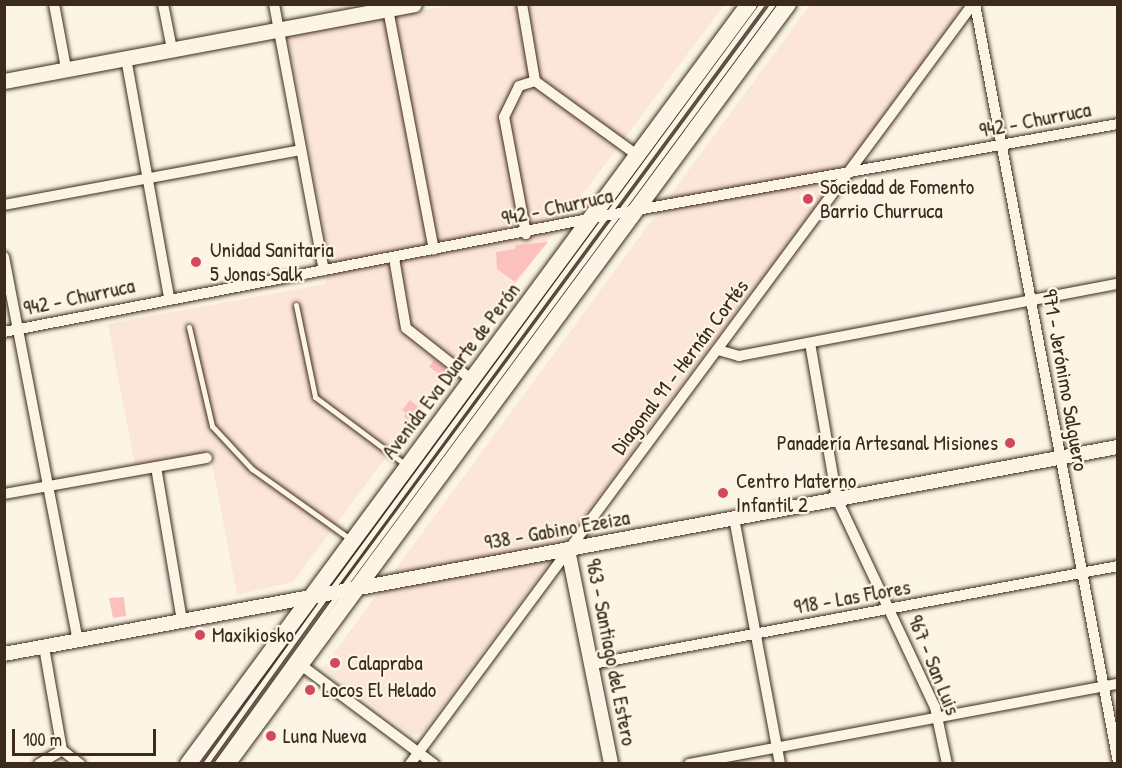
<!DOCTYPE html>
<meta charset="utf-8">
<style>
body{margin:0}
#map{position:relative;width:1122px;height:768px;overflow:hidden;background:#fcf5e5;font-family:"Patrick Hand",sans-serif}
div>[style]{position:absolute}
.built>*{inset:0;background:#fce5d9}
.building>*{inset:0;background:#fdc1bd;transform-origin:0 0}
.roads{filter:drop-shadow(0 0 2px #3b2a1e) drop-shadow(0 0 2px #3b2a1e)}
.service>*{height:5px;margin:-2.5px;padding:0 2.5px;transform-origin:2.5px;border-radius:2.5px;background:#fcf5e5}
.minor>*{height:10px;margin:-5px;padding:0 5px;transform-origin:5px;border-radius:5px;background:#fcf5e5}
.tertiary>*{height:14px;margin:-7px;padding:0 7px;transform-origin:7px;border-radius:7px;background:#fcf5e5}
.secondary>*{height:15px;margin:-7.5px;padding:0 7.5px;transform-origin:7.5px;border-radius:7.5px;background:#fcf5e5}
.primary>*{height:16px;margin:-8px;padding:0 8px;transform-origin:8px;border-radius:8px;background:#fcf5e5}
.dots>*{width:16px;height:16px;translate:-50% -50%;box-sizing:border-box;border:3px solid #fcf5e5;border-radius:50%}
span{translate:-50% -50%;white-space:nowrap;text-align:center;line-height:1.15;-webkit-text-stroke:4.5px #fcf5e5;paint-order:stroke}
.street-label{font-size:21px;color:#3b2a1e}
.poi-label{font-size:21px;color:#3b2a1e}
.left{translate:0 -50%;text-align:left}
.right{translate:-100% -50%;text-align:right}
.frame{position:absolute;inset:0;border:6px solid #3b2a1e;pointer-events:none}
.scale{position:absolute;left:12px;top:729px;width:144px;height:27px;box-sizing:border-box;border:3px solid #3b2a1e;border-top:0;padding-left:8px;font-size:18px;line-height:21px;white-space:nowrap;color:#3b2a1e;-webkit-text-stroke:4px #fcf5e5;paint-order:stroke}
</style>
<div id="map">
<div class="built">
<div style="clip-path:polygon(453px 5px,724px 5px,293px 582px,237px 595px,210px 452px,135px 466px,108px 324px,325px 284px,330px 261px,287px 33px)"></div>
<div style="clip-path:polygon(810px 5px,961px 5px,963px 9px,422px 733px,412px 735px,323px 668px)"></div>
</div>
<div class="building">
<div style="clip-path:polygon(548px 242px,515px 282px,497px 269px,496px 252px,515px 249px,516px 245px)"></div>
<div style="clip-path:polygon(434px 360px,446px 369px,446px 379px,429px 367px)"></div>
<div style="clip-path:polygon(410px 400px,422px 410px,412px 423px,404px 417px,406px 413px,402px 410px)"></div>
<div style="left:1013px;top:436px;width:12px;height:9px;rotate:76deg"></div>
<div style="clip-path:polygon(124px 597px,126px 616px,113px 618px,109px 598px)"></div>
</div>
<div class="roads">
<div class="service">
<div style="left:296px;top:305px;width:94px;rotate:78.3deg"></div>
<div style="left:315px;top:397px;width:114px;rotate:36.8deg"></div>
<div style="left:189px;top:327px;width:102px;rotate:76.9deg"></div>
<div style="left:212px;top:426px;width:59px;rotate:47.1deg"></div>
<div style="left:252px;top:469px;width:120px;rotate:35.5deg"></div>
<div style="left:343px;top:587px;width:724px;rotate:-53.59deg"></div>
<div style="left:331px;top:590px;width:727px;rotate:-53.67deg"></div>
<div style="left:205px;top:764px;width:206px;rotate:-54.3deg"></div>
<div style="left:216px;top:764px;width:208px;rotate:-54.2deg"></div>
</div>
<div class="minor">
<div style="left:54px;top:4px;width:65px;rotate:79.4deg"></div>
<div style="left:163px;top:4px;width:46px;rotate:78.7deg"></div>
<div style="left:274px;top:4px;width:271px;rotate:79.4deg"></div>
<div style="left:387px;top:4px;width:250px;rotate:79.2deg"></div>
<div style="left:522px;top:4px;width:78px;rotate:80.4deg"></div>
<div style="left:975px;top:4px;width:771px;rotate:79.32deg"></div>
<div style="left:126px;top:58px;width:244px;rotate:79.8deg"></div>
<div style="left:535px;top:81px;width:126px;rotate:36deg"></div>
<div style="left:4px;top:205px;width:302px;rotate:-10.5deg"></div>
<div style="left:526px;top:234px;width:119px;rotate:-100.6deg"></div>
<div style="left:504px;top:117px;width:34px;rotate:-64deg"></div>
<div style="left:519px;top:86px;width:17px;rotate:-17deg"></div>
<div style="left:4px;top:257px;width:391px;rotate:79.1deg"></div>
<div style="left:394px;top:258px;width:71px;rotate:80.3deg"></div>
<div style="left:406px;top:328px;width:84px;rotate:38.2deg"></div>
<div style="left:4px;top:332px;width:616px;rotate:-10.95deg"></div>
<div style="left:609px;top:215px;width:517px;rotate:-10.14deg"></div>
<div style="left:810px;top:343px;width:158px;rotate:80.2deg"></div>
<div style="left:837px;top:499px;width:230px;rotate:64.8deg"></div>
<div style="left:935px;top:707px;width:58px;rotate:78.1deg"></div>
<div style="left:718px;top:350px;width:22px;rotate:16deg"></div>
<div style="left:739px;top:356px;width:386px;rotate:-10.8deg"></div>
<div style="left:156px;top:467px;width:156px;rotate:80.4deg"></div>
<div style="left:4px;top:494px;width:206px;rotate:-10.1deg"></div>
<div style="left:734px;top:518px;width:250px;rotate:79.4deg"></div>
<div style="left:44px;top:647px;width:105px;rotate:80.1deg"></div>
<div style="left:62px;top:750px;width:23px;rotate:38deg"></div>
<div style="left:593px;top:664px;width:534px;rotate:-10.57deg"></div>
<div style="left:301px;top:665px;width:166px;rotate:36.7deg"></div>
<div style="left:39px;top:764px;width:27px;rotate:-31deg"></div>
<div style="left:410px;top:764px;width:946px;rotate:-53.47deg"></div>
<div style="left:689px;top:764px;width:436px;rotate:-10.6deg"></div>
</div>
<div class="tertiary">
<div style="left:568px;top:550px;width:218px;rotate:78.6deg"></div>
<div style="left:4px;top:654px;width:1133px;rotate:-10.53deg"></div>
</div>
<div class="secondary">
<div style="left:4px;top:81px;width:417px;rotate:-10.6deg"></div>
</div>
<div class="primary">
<div style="left:188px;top:764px;width:945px;rotate:-53.57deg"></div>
<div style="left:227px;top:764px;width:945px;rotate:-53.57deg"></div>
</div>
</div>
<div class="dots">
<div style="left:808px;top:199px;background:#d1495b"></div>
<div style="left:196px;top:262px;background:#d1495b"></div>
<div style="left:1010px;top:443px;background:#d1495b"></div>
<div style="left:723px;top:493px;background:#d1495b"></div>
<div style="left:200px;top:635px;background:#d1495b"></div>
<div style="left:335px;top:663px;background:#d1495b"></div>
<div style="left:310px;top:690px;background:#d1495b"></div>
<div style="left:271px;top:736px;background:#d1495b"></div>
</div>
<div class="street-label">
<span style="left:1035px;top:120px;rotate:-11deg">942 - Churruca</span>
<span style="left:557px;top:207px;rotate:-12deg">942 - Churruca</span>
<span style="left:79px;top:297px;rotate:-12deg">942 - Churruca</span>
<span style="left:680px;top:367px;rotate:-53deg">Diagonal 91 - Hernán Cortés</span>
<span style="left:451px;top:371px;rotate:-53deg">Avenida Eva Duarte de Perón</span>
<span style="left:1065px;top:380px;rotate:80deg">971 - Jerónimo Salguero</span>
<span style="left:557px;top:530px;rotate:-10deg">938 - Gabino Ezeiza</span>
<span style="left:852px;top:597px;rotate:-10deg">918 - Las Flores</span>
<span style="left:611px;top:652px;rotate:79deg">963 - Santiago del Estero</span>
<span style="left:934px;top:665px;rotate:68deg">967 - San Luis</span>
</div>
<div class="poi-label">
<span class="left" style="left:820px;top:199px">Sociedad de Fomento<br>Barrio Churruca</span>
<span class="left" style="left:210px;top:262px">Unidad Sanitaria<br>5 Jonas Salk</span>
<span class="right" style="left:998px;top:443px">Panadería Artesanal Misiones</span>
<span class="left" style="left:736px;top:493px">Centro Materno<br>Infantil 2</span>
<span class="left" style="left:212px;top:635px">Maxikiosko</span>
<span class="left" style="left:347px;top:663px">Calapraba</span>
<span class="left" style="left:322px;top:690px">Locos El Helado</span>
<span class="left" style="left:283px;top:736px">Luna Nueva</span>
</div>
<div class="frame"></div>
<div class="scale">100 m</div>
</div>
